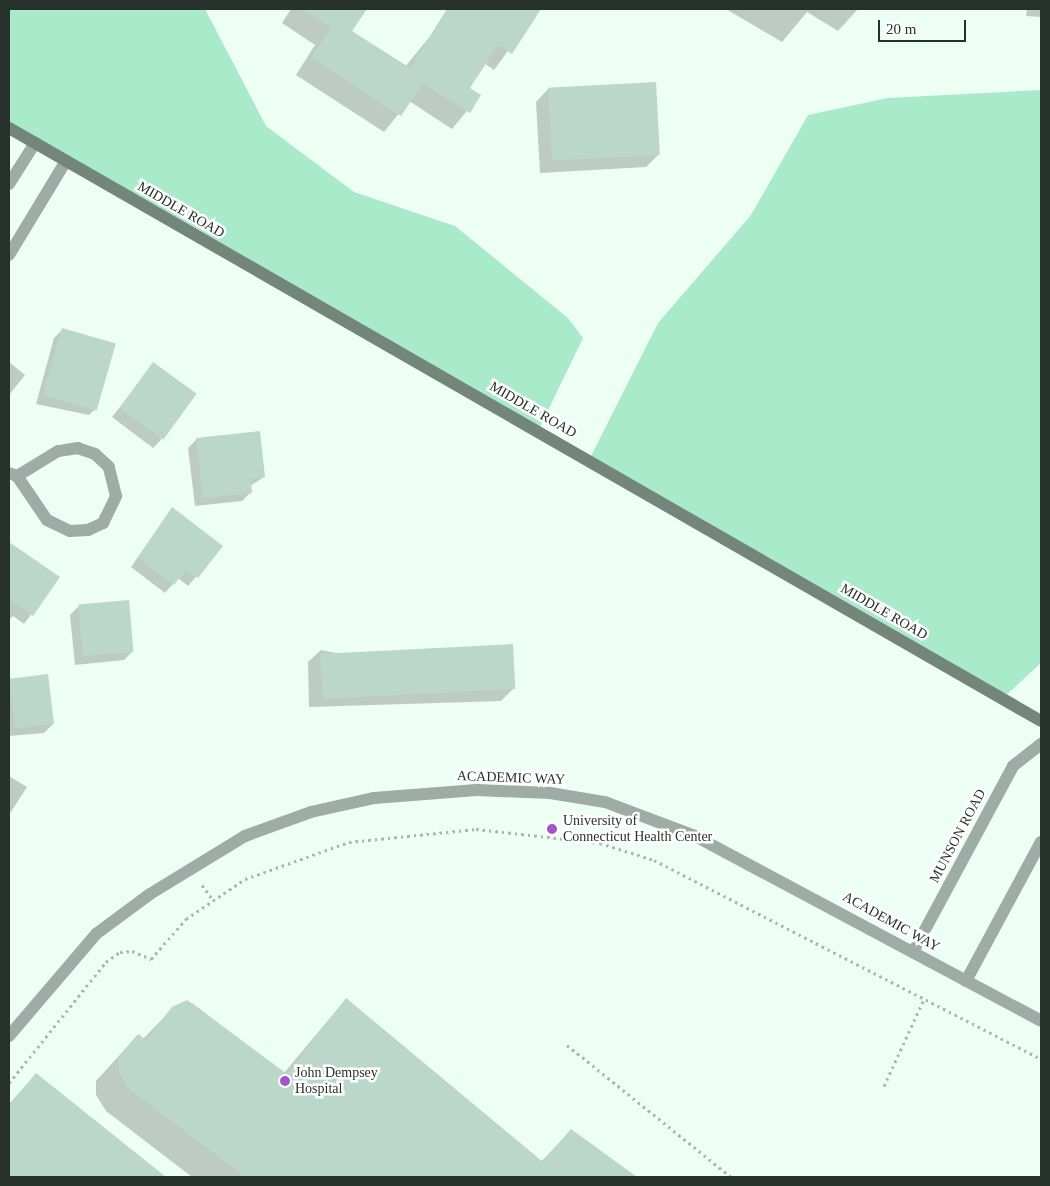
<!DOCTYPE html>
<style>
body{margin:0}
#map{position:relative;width:1050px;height:1186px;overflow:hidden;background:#edfef5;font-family:"Times New Roman",serif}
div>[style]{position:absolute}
.green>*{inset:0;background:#a9eacb}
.shadow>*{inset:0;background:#0003}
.building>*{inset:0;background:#bbd7c9;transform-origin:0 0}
.path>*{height:3px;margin-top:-1.5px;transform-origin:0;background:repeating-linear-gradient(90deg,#a8b7af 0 2.5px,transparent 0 6.5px)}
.street>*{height:12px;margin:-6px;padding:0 6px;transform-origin:6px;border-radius:6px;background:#9faba5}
.secondary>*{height:12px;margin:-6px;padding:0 6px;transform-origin:6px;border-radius:6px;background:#74857c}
.dots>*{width:14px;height:14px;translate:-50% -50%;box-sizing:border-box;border:2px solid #fff;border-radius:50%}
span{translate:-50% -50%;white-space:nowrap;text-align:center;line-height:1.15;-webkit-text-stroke:5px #fff;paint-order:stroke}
.street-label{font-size:14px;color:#27312c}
.poi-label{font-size:14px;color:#27312c}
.left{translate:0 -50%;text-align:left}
.frame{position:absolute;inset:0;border:10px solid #27312c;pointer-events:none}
.scale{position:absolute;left:878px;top:20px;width:88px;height:22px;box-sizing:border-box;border:2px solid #27312c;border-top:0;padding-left:6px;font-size:15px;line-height:18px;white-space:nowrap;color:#27312c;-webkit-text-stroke:4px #fff;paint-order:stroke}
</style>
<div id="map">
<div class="green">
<div style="clip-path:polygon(9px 9px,205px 9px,266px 126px,354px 192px,455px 226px,568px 318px,583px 338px,538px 431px,9px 128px)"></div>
<div style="clip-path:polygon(1041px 90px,1041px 663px,1003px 698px,589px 460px,658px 323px,751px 215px,808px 115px,888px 98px)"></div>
</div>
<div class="shadow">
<div style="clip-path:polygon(291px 9px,365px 9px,350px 32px,405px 67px,435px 30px,445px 36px,463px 9px,539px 9px,494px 70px,484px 63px,469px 88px,480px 95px,452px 129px,409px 101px,384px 132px,296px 75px,315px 45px,282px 23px)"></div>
<div style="clip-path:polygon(726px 9px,858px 9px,838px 31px,807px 12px,782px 42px)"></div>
<div style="clip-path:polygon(1027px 9px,1041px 9px,1041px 17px,1026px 16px)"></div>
<div style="clip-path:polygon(548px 89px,659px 154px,646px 167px,540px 173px,536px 102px)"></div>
<div style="clip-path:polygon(62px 330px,97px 407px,89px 415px,36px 404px,54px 338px)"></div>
<div style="clip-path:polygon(9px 362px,25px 375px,9px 395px)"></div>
<div style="clip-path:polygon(154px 364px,161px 440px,153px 448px,112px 417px)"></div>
<div style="clip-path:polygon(197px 439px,264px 477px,250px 486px,251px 492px,242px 501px,195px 506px,188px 448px)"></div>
<div style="clip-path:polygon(172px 508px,221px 547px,188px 586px,178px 578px,165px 593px,131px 567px)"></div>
<div style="clip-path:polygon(9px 544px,58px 578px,24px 624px,13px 616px,9px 620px)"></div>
<div style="clip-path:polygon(78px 607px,133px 651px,124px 660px,75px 665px,70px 615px)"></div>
<div style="clip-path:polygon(321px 650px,513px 689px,501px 701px,309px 707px,308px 662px)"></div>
<div style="clip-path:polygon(47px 676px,53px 724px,44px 733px,9px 736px,9px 680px)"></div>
<div style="clip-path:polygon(9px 776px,27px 787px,9px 815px)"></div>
<div style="clip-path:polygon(346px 999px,541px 1162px,571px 1130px,631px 1175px,192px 1177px,106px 1111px,96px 1095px,96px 1081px,116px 1059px,139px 1036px,143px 1039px,173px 1008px,192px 1003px,284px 1073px)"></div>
<div style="clip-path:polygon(36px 1074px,162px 1176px,161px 1177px,9px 1177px,9px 1104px)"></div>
</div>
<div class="building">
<div style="clip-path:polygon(301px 9px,367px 9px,352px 31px,410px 68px,447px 9px,541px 9px,512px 54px,498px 45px,470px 88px,481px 95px,470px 113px,423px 83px,401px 116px,311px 58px,331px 28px)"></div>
<div style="left:656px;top:82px;width:73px;height:108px;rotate:87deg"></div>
<div style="left:62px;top:328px;width:56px;height:70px;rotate:16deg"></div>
<div style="left:153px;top:362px;width:54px;height:57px;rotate:36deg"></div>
<div style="clip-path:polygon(260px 431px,265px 477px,251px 479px,252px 493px,203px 498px,196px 438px)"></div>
<div style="clip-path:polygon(172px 507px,223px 546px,198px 578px,186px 570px,174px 585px,138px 558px)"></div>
<div style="clip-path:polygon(9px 542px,60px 577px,33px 616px,9px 599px)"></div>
<div style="left:129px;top:600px;width:52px;height:51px;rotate:85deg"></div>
<div style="left:513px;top:644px;width:45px;height:193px;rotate:87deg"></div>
<div style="left:48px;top:674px;width:50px;height:39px;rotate:83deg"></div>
<div style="clip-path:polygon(346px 998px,543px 1162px,571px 1129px,637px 1177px,245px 1177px,128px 1088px,119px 1072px,118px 1057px,138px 1034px,146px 1040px,172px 1007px,187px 1000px,287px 1074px)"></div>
<div style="clip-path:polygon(36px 1073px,166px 1177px,9px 1177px,9px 1106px)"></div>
</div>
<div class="path">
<div style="left:202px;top:885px;width:17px;rotate:54deg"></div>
<div style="left:567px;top:1045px;width:211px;rotate:38.8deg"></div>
<div style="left:9px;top:1083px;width:155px;rotate:-51.3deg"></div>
<div style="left:106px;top:962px;width:17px;rotate:-36deg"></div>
<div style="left:120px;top:952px;width:12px;rotate:-5deg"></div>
<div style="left:132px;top:951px;width:21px;rotate:23deg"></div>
<div style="left:151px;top:959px;width:53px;rotate:-48.8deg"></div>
<div style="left:186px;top:919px;width:71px;rotate:-34.1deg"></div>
<div style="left:245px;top:879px;width:110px;rotate:-19.6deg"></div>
<div style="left:349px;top:842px;width:128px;rotate:-5.8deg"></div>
<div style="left:476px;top:829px;width:125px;rotate:6.4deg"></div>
<div style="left:600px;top:843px;width:57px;rotate:17.5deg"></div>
<div style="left:654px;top:860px;width:435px;rotate:27.2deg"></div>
<div style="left:884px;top:1086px;width:96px;rotate:-65.3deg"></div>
</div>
<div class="street">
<div style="left:9px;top:184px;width:49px;rotate:-57.6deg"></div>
<div style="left:9px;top:255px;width:110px;rotate:-58.8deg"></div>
<div style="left:9px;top:473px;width:9px;rotate:21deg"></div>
<div style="left:17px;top:476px;width:53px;rotate:55.7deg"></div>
<div style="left:47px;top:520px;width:25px;rotate:26deg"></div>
<div style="left:70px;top:531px;width:18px;rotate:-3deg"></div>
<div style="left:88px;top:530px;width:17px;rotate:-25deg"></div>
<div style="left:103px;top:523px;width:30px;rotate:-64deg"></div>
<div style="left:116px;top:496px;width:30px;rotate:-104deg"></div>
<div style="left:109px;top:467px;width:19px;rotate:-137deg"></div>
<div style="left:95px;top:454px;width:18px;rotate:-161deg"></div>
<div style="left:78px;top:448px;width:20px;rotate:171deg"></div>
<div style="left:58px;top:451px;width:48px;rotate:148.6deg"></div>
<div style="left:913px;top:952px;width:211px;rotate:-61.7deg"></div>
<div style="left:1013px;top:766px;width:36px;rotate:-38deg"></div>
<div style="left:966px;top:981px;width:158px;rotate:-61.7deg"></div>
<div style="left:9px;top:1036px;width:134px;rotate:-49.5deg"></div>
<div style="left:96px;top:934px;width:67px;rotate:-36.5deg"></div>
<div style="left:150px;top:894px;width:111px;rotate:-31.4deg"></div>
<div style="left:245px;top:836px;width:70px;rotate:-20deg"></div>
<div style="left:311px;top:812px;width:65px;rotate:-12.5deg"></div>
<div style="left:374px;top:798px;width:103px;rotate:-4.4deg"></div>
<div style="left:477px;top:790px;width:73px;rotate:2.4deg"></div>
<div style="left:550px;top:793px;width:56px;rotate:9.3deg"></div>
<div style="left:605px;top:802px;width:96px;rotate:20.7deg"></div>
<div style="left:695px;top:836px;width:392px;rotate:28.1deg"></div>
</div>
<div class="secondary">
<div style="left:9px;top:128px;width:1190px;rotate:29.88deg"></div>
</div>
<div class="dots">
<div style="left:552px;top:829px;background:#a456c8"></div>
<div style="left:285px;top:1081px;background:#a456c8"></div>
</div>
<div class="street-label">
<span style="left:181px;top:210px;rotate:30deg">MIDDLE ROAD</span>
<span style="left:533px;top:410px;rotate:30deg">MIDDLE ROAD</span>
<span style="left:884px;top:612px;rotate:30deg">MIDDLE ROAD</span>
<span style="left:511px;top:778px;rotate:2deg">ACADEMIC WAY</span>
<span style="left:958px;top:836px;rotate:-62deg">MUNSON ROAD</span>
<span style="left:891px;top:922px;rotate:29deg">ACADEMIC WAY</span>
</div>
<div class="poi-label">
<span class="left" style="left:563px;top:829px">University of<br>Connecticut Health Center</span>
<span class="left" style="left:295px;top:1081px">John Dempsey<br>Hospital</span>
</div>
<div class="frame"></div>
<div class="scale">20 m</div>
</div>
